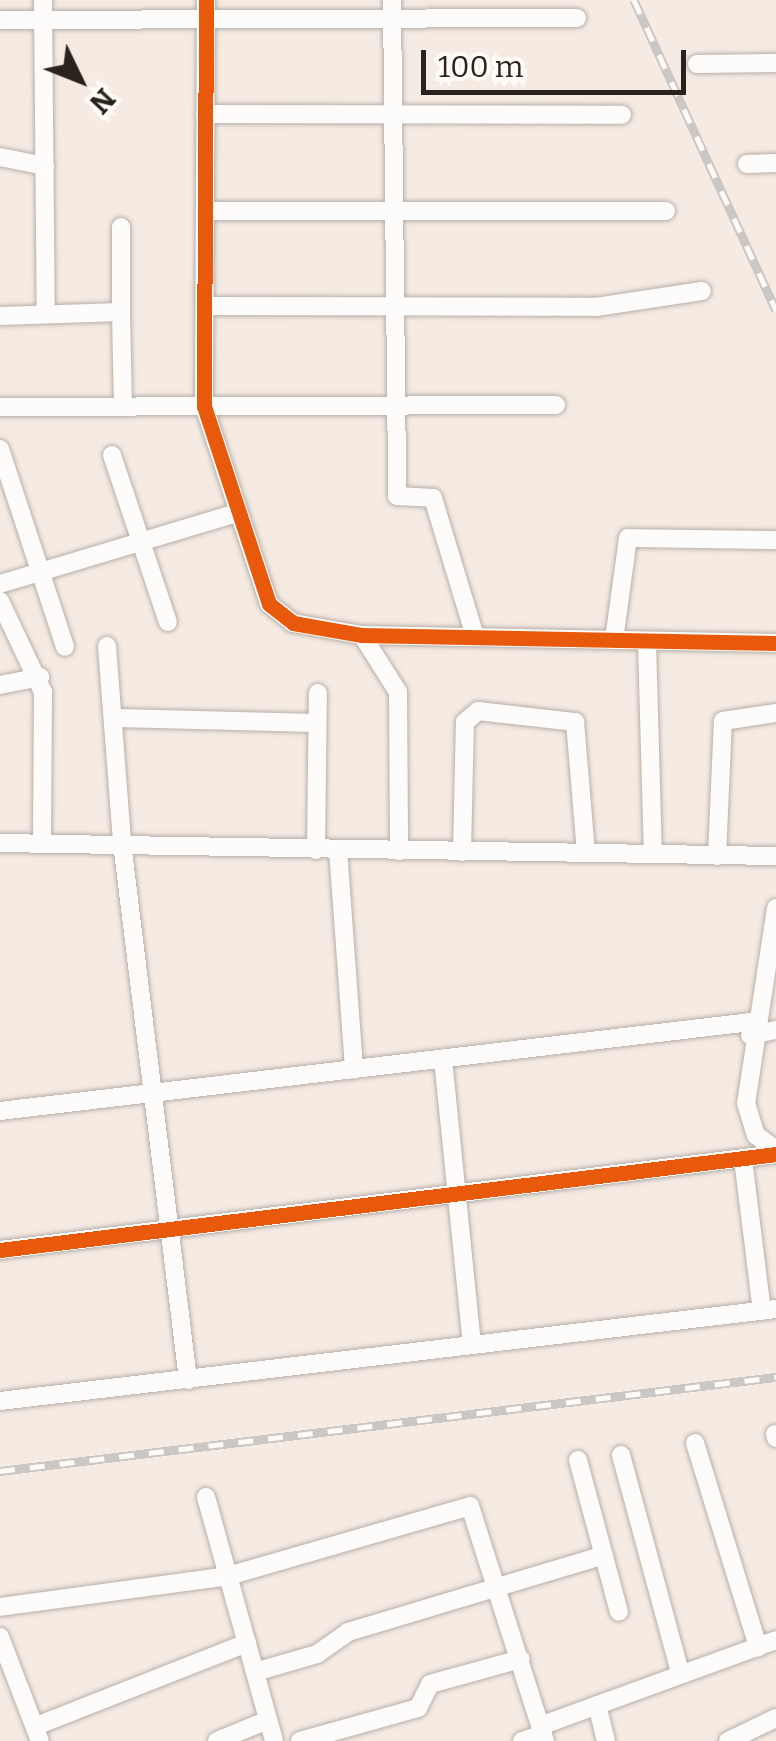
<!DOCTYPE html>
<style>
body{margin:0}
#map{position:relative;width:776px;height:1741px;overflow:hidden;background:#f5ebe3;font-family:Bitter,serif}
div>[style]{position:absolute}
.roads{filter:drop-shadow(0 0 2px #b7afa9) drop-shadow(0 0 2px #b7afa9)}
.minor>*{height:18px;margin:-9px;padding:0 9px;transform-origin:9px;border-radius:9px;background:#fefcfb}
.rail>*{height:9px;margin-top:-4.5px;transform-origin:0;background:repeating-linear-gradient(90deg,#fefbf7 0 15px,#cac7c5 0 30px);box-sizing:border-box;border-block:2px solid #cac7c5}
.cycleway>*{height:15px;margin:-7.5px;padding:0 7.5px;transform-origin:7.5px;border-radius:7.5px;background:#e8590c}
span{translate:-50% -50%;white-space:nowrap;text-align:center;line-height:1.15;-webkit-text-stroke:10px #fefbf7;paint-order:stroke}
.north{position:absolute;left:30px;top:30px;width:100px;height:100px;-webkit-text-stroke:8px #fefbf7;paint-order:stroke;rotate:133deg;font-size:28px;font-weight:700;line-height:40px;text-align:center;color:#29221d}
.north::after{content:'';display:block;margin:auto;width:35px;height:45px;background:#29221d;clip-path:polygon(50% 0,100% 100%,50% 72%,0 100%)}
.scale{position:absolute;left:421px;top:50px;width:265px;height:45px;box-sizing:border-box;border:5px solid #29221d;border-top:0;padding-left:12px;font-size:30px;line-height:35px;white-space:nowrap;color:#29221d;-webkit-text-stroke:8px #fefbf7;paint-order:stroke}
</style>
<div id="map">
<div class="roads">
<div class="minor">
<div style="left:43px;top:0;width:314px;rotate:89.5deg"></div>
<div style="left:206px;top:0;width:406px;rotate:90.3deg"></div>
<div style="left:204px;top:406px;width:208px;rotate:71.8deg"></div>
<div style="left:269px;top:604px;width:31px;rotate:38deg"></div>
<div style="left:293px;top:623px;width:70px;rotate:9.9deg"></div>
<div style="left:362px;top:635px;width:414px;rotate:1.1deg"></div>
<div style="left:392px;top:0;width:496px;rotate:89.4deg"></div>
<div style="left:397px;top:496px;width:36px;rotate:3deg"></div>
<div style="left:433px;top:498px;width:144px;rotate:73.1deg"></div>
<div style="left:0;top:20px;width:577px;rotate:-0.2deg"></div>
<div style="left:697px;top:64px;width:79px;rotate:-0.7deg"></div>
<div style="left:205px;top:114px;width:417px;rotate:0.1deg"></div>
<div style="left:0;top:157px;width:46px;rotate:11.3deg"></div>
<div style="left:747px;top:164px;width:29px;rotate:-2deg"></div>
<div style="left:211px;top:211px;width:455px"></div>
<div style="left:121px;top:227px;width:85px;rotate:90deg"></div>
<div style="left:211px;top:306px;width:385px;rotate:0.1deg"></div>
<div style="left:596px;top:307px;width:107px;rotate:-8.6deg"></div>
<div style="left:0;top:316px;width:121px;rotate:-1.9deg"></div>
<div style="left:121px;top:312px;width:94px;rotate:88.8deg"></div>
<div style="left:0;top:407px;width:556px;rotate:-0.21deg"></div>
<div style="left:0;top:449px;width:208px;rotate:71.8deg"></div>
<div style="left:112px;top:455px;width:176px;rotate:71.5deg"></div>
<div style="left:0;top:584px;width:246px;rotate:-16.7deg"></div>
<div style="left:0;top:601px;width:101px;rotate:64.7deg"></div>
<div style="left:43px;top:692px;width:152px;rotate:90.4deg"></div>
<div style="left:362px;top:635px;width:67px;rotate:57.7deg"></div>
<div style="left:398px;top:692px;width:159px;rotate:89.6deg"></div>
<div style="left:614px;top:640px;width:103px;rotate:-82.2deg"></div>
<div style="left:628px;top:538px;width:148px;rotate:0.8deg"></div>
<div style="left:647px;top:643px;width:209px;rotate:88.4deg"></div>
<div style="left:107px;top:646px;width:198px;rotate:85.6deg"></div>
<div style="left:122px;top:843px;width:541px;rotate:82.99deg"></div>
<div style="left:0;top:685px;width:41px;rotate:-11.3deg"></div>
<div style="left:116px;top:718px;width:201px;rotate:1.4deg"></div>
<div style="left:0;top:843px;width:776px;rotate:0.96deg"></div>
<div style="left:316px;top:850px;width:157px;rotate:-89.3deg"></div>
<div style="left:338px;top:850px;width:220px;rotate:85.8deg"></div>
<div style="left:462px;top:852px;width:130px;rotate:-88.7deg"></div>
<div style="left:465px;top:722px;width:17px;rotate:-40deg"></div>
<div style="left:478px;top:711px;width:98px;rotate:6.5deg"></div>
<div style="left:575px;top:722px;width:131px;rotate:85.2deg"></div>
<div style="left:717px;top:856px;width:135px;rotate:-87.5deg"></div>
<div style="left:723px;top:721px;width:54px;rotate:-8.6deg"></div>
<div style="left:776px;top:908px;width:197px;rotate:98.7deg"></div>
<div style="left:746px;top:1103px;width:34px;rotate:73deg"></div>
<div style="left:756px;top:1135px;width:25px;rotate:37deg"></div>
<div style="left:750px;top:1035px;width:26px;rotate:-11deg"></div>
<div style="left:443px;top:1059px;width:287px;rotate:84.2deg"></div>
<div style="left:0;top:1111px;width:756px;rotate:-6.76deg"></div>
<div style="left:743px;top:1159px;width:153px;rotate:82.9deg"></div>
<div style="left:0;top:1250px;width:782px;rotate:-7.05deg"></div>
<div style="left:0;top:1401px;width:781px;rotate:-6.76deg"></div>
<div style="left:775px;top:1434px;width:4px;rotate:76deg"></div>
<div style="left:695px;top:1443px;width:214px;rotate:72.8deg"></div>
<div style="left:621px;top:1455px;width:225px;rotate:74.8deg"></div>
<div style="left:578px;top:1460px;width:157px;rotate:74.9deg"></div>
<div style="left:206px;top:1497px;width:253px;rotate:74.4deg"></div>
<div style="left:0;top:1607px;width:230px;rotate:-7.7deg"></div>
<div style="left:228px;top:1576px;width:252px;rotate:-16.1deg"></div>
<div style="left:470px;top:1506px;width:247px;rotate:72.3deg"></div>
<div style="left:0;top:1637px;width:111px;rotate:69deg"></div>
<div style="left:255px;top:1672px;width:65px;rotate:-16.2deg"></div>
<div style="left:317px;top:1654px;width:38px;rotate:-35deg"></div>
<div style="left:348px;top:1632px;width:267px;rotate:-16.7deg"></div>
<div style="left:597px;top:1705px;width:37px;rotate:76deg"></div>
<div style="left:36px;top:1726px;width:227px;rotate:-21.5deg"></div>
<div style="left:540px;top:1726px;width:251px;rotate:-20deg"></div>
<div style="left:217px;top:1741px;width:55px;rotate:-22.4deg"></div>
<div style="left:300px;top:1741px;width:123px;rotate:-15.6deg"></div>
<div style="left:418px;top:1708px;width:27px;rotate:-63deg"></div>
<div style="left:430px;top:1684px;width:94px;rotate:-15.4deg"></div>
<div style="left:522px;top:1741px;width:22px;rotate:-18deg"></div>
<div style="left:728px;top:1741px;width:53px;rotate:-25.6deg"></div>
</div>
</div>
<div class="rail">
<div style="left:634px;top:0;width:341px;rotate:65.4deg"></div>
<div style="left:0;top:1471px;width:782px;rotate:-6.91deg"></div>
</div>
<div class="cycleway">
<div style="left:206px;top:0;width:406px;rotate:90.3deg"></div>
<div style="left:204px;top:406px;width:208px;rotate:71.8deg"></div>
<div style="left:269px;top:604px;width:31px;rotate:38deg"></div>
<div style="left:293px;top:623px;width:70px;rotate:9.9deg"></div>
<div style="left:362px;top:635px;width:414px;rotate:1.1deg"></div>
<div style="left:0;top:1250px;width:782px;rotate:-7.05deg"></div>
</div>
<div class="north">N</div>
<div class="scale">100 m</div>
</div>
